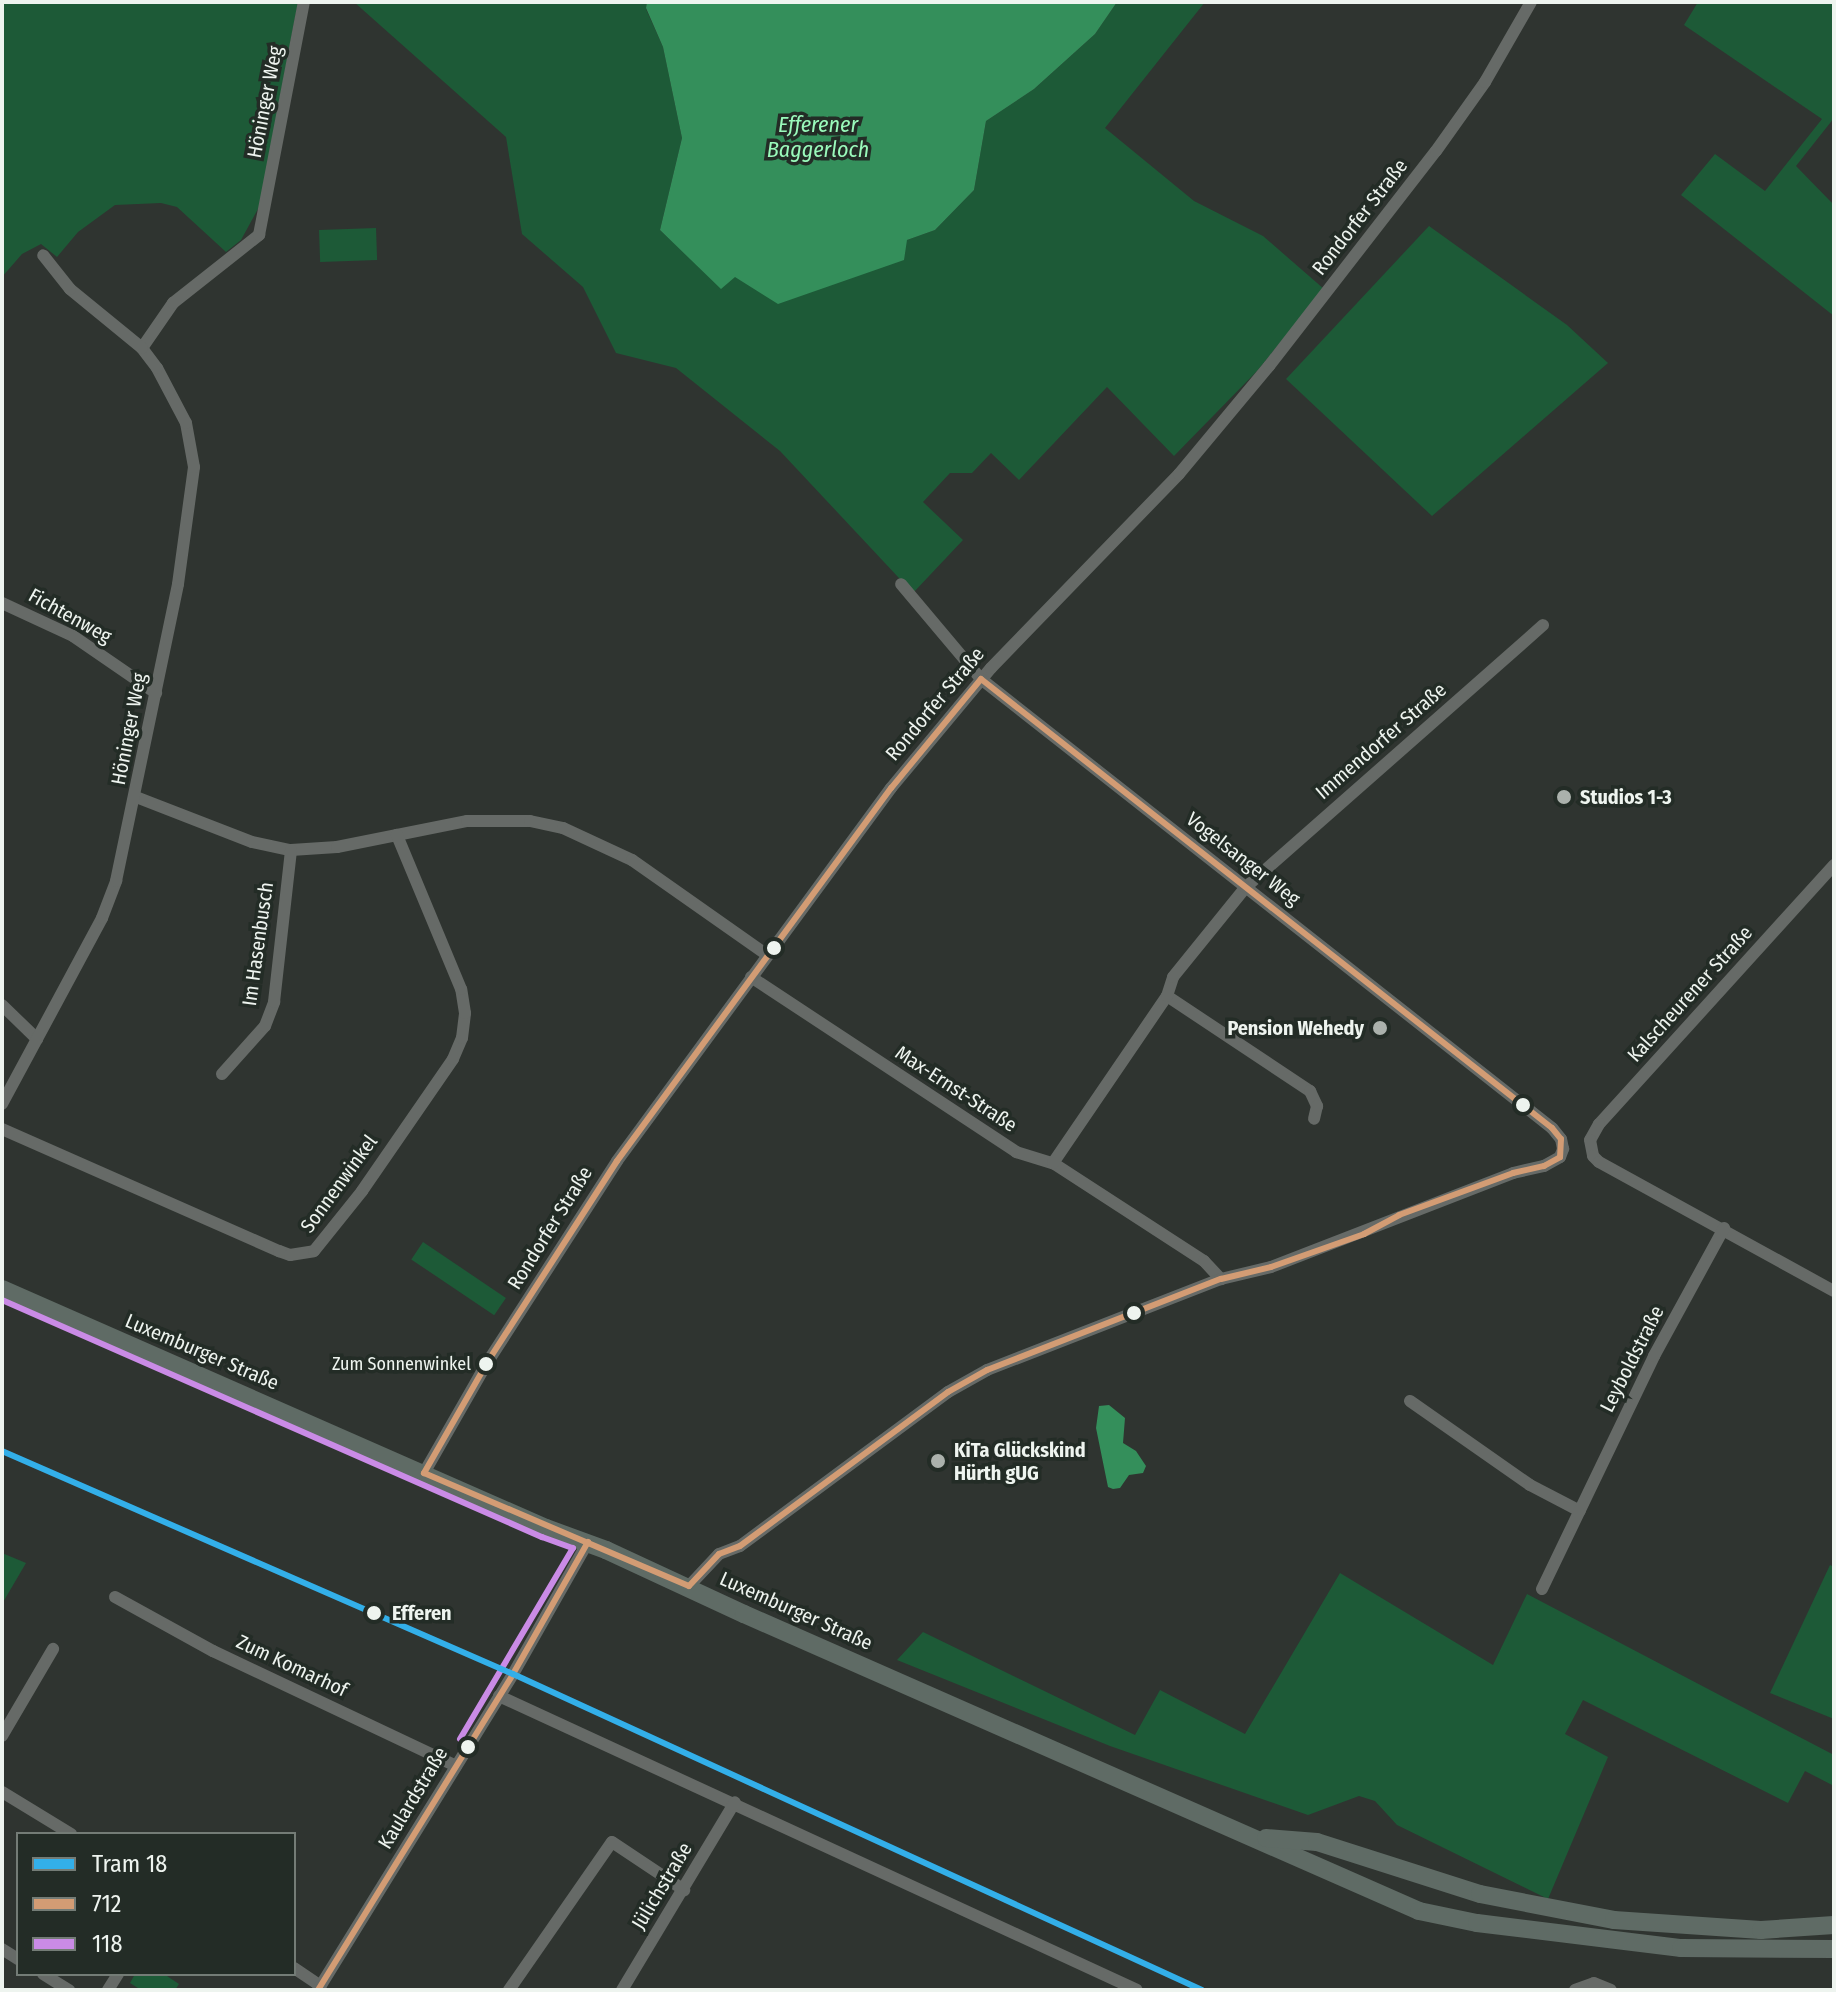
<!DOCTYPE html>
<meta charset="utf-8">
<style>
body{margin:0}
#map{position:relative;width:1836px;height:1992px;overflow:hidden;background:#2f3430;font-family:"Fira Sans Condensed",sans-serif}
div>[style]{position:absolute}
.green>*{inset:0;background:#1d5a37;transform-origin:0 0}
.water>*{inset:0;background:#348f5b}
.minor>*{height:12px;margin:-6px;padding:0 6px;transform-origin:6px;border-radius:6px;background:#666a67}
.primary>*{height:18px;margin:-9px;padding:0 9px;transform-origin:9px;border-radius:9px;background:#5f6b65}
.bus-1>*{height:6px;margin:-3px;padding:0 3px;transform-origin:3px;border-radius:3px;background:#d39c74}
.bus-2>*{height:6px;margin:-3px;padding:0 3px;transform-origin:3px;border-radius:3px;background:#ca8be6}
.tram-1>*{height:6px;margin:-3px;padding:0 3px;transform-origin:3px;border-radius:3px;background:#33afe9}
.dots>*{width:22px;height:22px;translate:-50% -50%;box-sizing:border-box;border:4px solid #232c26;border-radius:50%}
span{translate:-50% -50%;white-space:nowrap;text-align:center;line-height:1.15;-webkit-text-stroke:7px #232c26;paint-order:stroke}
.bus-label{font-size:18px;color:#eef4ef}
.right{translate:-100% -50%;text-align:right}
.street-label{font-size:20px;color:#eef4ef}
.poi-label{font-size:20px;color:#eef4ef;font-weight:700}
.left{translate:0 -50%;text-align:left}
.stop-label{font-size:20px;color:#eef4ef;font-weight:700}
.water-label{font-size:22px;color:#9afabb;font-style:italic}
.frame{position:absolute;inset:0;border:4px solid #eef4ef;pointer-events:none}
.legend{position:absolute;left:16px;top:1832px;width:280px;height:144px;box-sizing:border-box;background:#232c26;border:2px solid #747c76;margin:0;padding:10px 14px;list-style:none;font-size:24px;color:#eef4ef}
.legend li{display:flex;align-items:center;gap:16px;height:40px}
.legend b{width:40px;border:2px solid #747c76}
</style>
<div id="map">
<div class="green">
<div style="clip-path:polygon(2px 2px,298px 2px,259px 207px,241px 240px,226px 252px,177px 207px,161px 203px,115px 205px,78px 232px,57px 257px,41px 244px,22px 254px,2px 277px)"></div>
<div style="clip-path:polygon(354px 2px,647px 2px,646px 9px,663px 47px,682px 138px,660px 230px,721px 288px,734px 277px,907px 240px,935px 230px,974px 190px,986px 121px,1034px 89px,1095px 34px,1117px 2px,1205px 2px,1105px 128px,1194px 201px,1263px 236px,1324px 289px,1257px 371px,1174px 456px,1107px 387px,1019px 480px,991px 453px,972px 473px,950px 473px,923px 502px,963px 540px,913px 593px,780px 451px,676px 368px,616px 353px,583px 287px,522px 234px,506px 137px)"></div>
<div style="clip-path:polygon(1698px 2px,1834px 2px,1834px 118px,1796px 166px,1834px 205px,1834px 316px,1681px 195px,1715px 154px,1765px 191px,1822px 119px,1684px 25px)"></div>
<div style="clip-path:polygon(1429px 226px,1567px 325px,1608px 363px,1432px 516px,1286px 379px)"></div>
<div style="left:376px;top:228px;width:32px;height:57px;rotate:88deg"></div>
<div style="left:423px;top:1242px;width:100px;height:21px;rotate:34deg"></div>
<div style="clip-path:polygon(2px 1553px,26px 1563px,2px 1604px)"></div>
<div style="clip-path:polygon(1830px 1565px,1834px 1567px,1834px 1719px,1770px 1693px)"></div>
<div style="clip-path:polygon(1340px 1573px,1493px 1665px,1527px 1594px,1834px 1755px,1834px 1786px,1805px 1771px,1788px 1803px,1583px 1700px,1565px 1734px,1608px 1757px,1548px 1899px,1397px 1825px,1375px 1801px,1359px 1796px,1308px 1815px,1110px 1746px,897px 1660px,923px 1632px,1135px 1735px,1160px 1690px,1245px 1734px)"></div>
<div style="clip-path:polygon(135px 1974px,164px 1974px,179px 1984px,175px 1990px,141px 1990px,130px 1983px)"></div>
</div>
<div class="water">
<div style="clip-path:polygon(647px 2px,1117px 2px,1095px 34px,1034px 89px,986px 121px,974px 190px,935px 230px,907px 240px,904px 260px,778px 304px,735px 277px,721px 289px,660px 230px,682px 138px,663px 47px,646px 8px)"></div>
<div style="clip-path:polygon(1109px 1405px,1125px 1418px,1123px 1443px,1136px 1451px,1146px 1466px,1143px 1473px,1129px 1475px,1120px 1488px,1113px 1489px,1108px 1487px,1096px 1428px,1099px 1406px)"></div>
</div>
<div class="minor">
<div style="left:142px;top:348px;width:55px;rotate:-55.4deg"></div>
<div style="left:173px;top:303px;width:110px;rotate:-38.3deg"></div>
<div style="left:259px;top:235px;width:237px;rotate:-79.1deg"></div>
<div style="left:2px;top:603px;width:78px;rotate:24.9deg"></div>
<div style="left:73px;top:636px;width:101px;rotate:34.5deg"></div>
<div style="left:136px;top:797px;width:124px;rotate:21.2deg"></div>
<div style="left:252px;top:842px;width:40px;rotate:12deg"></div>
<div style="left:291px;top:850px;width:46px;rotate:-3.7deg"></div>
<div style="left:337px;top:847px;width:133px;rotate:-11.3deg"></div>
<div style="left:467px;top:821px;width:63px"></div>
<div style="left:530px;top:821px;width:34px;rotate:12deg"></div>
<div style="left:563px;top:828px;width:76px;rotate:24.9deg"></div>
<div style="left:632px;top:860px;width:165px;rotate:35.1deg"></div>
<div style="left:1834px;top:865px;width:350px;rotate:132.2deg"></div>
<div style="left:1599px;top:1124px;width:18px;rotate:119deg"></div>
<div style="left:1590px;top:1140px;width:16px;rotate:79deg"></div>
<div style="left:1593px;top:1156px;width:8px;rotate:45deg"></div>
<div style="left:1599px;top:1162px;width:268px;rotate:28.8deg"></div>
<div style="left:751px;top:977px;width:318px;rotate:33.4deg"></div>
<div style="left:1016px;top:1152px;width:39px;rotate:17deg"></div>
<div style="left:1053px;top:1163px;width:180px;rotate:33deg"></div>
<div style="left:1204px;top:1261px;width:25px;rotate:47deg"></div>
<div style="left:1167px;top:996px;width:172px;rotate:33.6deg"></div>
<div style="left:1310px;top:1091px;width:17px;rotate:65deg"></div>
<div style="left:1317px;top:1106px;width:13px;rotate:103deg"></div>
<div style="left:2px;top:1005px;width:49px;rotate:44.2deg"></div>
<div style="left:222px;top:1074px;width:64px;rotate:-48.1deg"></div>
<div style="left:265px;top:1026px;width:26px;rotate:-69deg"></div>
<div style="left:274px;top:1002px;width:153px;rotate:-83.6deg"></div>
<div style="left:2px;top:1104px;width:211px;rotate:-61.7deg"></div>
<div style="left:102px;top:918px;width:40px;rotate:-69deg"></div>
<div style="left:116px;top:881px;width:303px;rotate:-78.2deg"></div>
<div style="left:178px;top:584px;width:118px;rotate:-82.2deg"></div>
<div style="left:194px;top:467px;width:45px;rotate:-100.3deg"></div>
<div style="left:186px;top:423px;width:62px;rotate:-117.8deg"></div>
<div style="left:157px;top:368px;width:25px;rotate:-127deg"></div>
<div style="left:142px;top:348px;width:93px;rotate:-140.7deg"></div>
<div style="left:70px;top:289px;width:43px;rotate:-128.5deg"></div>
<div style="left:2px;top:1129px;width:303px;rotate:23.8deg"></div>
<div style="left:279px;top:1251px;width:12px;rotate:20deg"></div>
<div style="left:290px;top:1255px;width:24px;rotate:-9deg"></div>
<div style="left:314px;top:1251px;width:77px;rotate:-51.3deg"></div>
<div style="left:362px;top:1191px;width:160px;rotate:-55.4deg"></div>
<div style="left:453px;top:1059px;width:23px;rotate:-67deg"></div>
<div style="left:462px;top:1038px;width:25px;rotate:-83deg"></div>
<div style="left:465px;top:1013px;width:24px;rotate:-99deg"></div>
<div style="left:461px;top:989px;width:167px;rotate:-112.6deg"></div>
<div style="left:1053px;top:1163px;width:202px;rotate:-55.7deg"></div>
<div style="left:1167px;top:996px;width:20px;rotate:-72deg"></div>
<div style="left:1173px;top:977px;width:116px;rotate:-51deg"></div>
<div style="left:1246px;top:887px;width:396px;rotate:-41.4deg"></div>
<div style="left:1410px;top:1401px;width:146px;rotate:35deg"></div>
<div style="left:1530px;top:1485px;width:56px;rotate:27.5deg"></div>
<div style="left:424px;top:1473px;width:127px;rotate:-60.2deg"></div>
<div style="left:487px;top:1363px;width:240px;rotate:-57.2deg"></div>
<div style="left:617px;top:1161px;width:463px;rotate:-53.7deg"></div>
<div style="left:891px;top:788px;width:156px;rotate:-50.2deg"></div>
<div style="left:991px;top:668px;width:270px;rotate:-45.9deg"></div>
<div style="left:1179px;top:474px;width:141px;rotate:-50.2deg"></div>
<div style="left:1269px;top:366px;width:272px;rotate:-52.2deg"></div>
<div style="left:1436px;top:151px;width:85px;rotate:-54.6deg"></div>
<div style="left:1485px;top:82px;width:92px;rotate:-60.1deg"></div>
<div style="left:689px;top:1586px;width:44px;rotate:-46.8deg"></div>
<div style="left:719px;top:1554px;width:22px;rotate:-21deg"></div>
<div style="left:740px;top:1546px;width:259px;rotate:-36.5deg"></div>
<div style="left:948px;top:1392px;width:45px;rotate:-29.4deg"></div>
<div style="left:987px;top:1370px;width:251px;rotate:-21.3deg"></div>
<div style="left:1221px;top:1279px;width:51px;rotate:-13.5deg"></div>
<div style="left:1271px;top:1267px;width:260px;rotate:-21.2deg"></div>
<div style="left:1513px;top:1173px;width:32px;rotate:-13deg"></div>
<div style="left:1544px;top:1166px;width:18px;rotate:-29deg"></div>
<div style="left:1560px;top:1157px;width:9px;rotate:-69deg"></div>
<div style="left:1563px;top:1149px;width:10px;rotate:-101deg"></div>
<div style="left:1561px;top:1139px;width:14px;rotate:-129deg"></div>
<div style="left:1552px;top:1128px;width:726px;rotate:-141.82deg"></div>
<div style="left:981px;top:679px;width:124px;rotate:-130.1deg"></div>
<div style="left:1542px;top:1589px;width:259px;rotate:-64.3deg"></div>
<div style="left:1654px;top:1356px;width:146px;rotate:-61.3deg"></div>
<div style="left:115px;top:1597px;width:112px;rotate:28.9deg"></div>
<div style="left:213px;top:1651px;width:269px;rotate:25.3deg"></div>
<div style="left:499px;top:1696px;width:702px;rotate:24.74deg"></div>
<div style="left:2px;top:1736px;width:101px;rotate:-59.6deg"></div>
<div style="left:2px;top:1792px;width:81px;rotate:31.3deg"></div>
<div style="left:2px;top:1949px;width:19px;rotate:32deg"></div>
<div style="left:294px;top:1968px;width:32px;rotate:34deg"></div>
<div style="left:43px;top:1974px;width:31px;rotate:32deg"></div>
<div style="left:108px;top:1990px;width:19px;rotate:-58deg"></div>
<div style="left:318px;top:1990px;width:371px;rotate:-58.3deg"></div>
<div style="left:513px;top:1674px;width:152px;rotate:-60.4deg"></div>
<div style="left:509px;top:1990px;width:180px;rotate:-55.2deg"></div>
<div style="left:612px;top:1842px;width:87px;rotate:33.7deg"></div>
<div style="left:622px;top:1990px;width:219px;rotate:-59deg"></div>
<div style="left:1575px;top:1990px;width:20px;rotate:-20deg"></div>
<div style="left:1594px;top:1983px;width:18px;rotate:22deg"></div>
</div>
<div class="primary">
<div style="left:2px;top:1289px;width:594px;rotate:23.72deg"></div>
<div style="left:546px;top:1528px;width:64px;rotate:20.1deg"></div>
<div style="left:606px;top:1550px;width:152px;rotate:24.9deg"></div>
<div style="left:744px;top:1614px;width:737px;rotate:23.75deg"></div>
<div style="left:1419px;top:1911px;width:59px;rotate:11.7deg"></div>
<div style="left:1477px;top:1923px;width:206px;rotate:7deg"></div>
<div style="left:1681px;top:1948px;width:153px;rotate:0.4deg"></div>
<div style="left:1266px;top:1838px;width:51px;rotate:4.5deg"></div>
<div style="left:1317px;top:1842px;width:171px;rotate:17.7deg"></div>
<div style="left:1480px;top:1894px;width:136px;rotate:11deg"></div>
<div style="left:1614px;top:1920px;width:147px;rotate:3.9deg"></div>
<div style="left:1761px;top:1930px;width:73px;rotate:-3.9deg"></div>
</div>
<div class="bus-1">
<div style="left:981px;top:679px;width:141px;rotate:129.5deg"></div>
<div style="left:891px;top:788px;width:463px;rotate:126.3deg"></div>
<div style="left:617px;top:1161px;width:240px;rotate:122.8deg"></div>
<div style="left:487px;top:1363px;width:127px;rotate:119.8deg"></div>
<div style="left:424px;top:1473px;width:288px;rotate:23.1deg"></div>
<div style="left:689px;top:1586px;width:44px;rotate:-46.8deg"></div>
<div style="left:719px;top:1554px;width:22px;rotate:-21deg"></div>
<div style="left:740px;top:1546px;width:259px;rotate:-36.5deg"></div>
<div style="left:948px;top:1392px;width:45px;rotate:-29.4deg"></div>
<div style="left:987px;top:1370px;width:251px;rotate:-21.3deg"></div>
<div style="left:1221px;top:1279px;width:51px;rotate:-13.5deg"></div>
<div style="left:1271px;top:1267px;width:99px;rotate:-19.5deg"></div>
<div style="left:1364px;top:1234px;width:40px;rotate:-28deg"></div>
<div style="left:1399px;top:1215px;width:121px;rotate:-20.2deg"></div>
<div style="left:1513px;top:1173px;width:32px;rotate:-13deg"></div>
<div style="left:1544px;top:1166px;width:18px;rotate:-29deg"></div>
<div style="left:981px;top:679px;width:726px;rotate:38.18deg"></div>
<div style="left:1552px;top:1128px;width:14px;rotate:51deg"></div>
<div style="left:1561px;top:1139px;width:18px;rotate:93deg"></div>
<div style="left:318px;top:1990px;width:371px;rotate:-58.3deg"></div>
<div style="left:513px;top:1674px;width:152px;rotate:-60.4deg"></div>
</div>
<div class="bus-2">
<div style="left:2px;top:1300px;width:590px;rotate:23.7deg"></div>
<div style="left:542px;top:1537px;width:33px;rotate:20deg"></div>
<div style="left:573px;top:1548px;width:222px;rotate:120.6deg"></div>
</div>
<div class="tram-1">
<div style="left:2px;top:1451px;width:558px;rotate:23.58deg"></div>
<div style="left:513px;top:1674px;width:758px;rotate:24.64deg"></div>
</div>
<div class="dots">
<div style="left:1564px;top:797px;background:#abb1ac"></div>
<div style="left:774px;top:948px;background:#eef4ef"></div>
<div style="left:1380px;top:1028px;background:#abb1ac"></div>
<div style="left:1523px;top:1105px;background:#eef4ef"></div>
<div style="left:1134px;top:1313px;background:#eef4ef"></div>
<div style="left:486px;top:1364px;background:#eef4ef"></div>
<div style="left:938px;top:1461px;background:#abb1ac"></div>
<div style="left:374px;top:1613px;background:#eef4ef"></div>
<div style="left:468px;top:1747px;background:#eef4ef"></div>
</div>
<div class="bus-label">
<span class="right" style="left:471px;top:1364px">Zum Sonnenwinkel</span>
</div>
<div class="street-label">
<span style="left:265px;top:102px;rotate:-79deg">Höninger Weg</span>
<span style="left:1360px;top:217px;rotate:-52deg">Rondorfer Straße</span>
<span style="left:70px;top:616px;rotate:29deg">Fichtenweg</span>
<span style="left:935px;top:704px;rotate:-50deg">Rondorfer Straße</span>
<span style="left:129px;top:729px;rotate:-79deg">Höninger Weg</span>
<span style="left:1381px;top:741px;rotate:-41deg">Immendorfer Straße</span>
<span style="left:1243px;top:859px;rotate:38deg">Vogelsanger Weg</span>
<span style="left:258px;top:944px;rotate:-82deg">Im Hasenbusch</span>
<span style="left:1690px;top:994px;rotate:-48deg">Kalscheurener Straße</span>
<span style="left:956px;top:1089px;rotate:33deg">Max-Ernst-Straße</span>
<span style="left:339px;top:1184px;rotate:-54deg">Sonnenwinkel</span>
<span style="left:550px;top:1228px;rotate:-58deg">Rondorfer Straße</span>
<span style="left:202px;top:1352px;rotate:23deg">Luxemburger Straße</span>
<span style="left:1632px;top:1359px;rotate:-63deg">Leyboldstraße</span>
<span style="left:796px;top:1611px;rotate:24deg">Luxemburger Straße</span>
<span style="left:292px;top:1666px;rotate:25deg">Zum Komarhof</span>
<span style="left:413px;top:1798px;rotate:-59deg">Kaulardstraße</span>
<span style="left:662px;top:1886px;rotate:-59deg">Jülichstraße</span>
</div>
<div class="poi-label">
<span class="left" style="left:1580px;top:797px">Studios 1-3</span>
<span class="right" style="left:1364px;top:1028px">Pension Wehedy</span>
<span class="left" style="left:954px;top:1462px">KiTa Glückskind<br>Hürth gUG</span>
</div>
<div class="stop-label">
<span class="left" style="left:392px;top:1613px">Efferen</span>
</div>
<div class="water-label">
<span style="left:818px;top:137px">Efferener<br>Baggerloch</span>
</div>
<div class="frame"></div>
<ul class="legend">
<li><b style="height:10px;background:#33afe9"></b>Tram 18</li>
<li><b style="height:10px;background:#d39c74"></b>712</li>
<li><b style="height:10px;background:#ca8be6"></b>118</li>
</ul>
</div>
